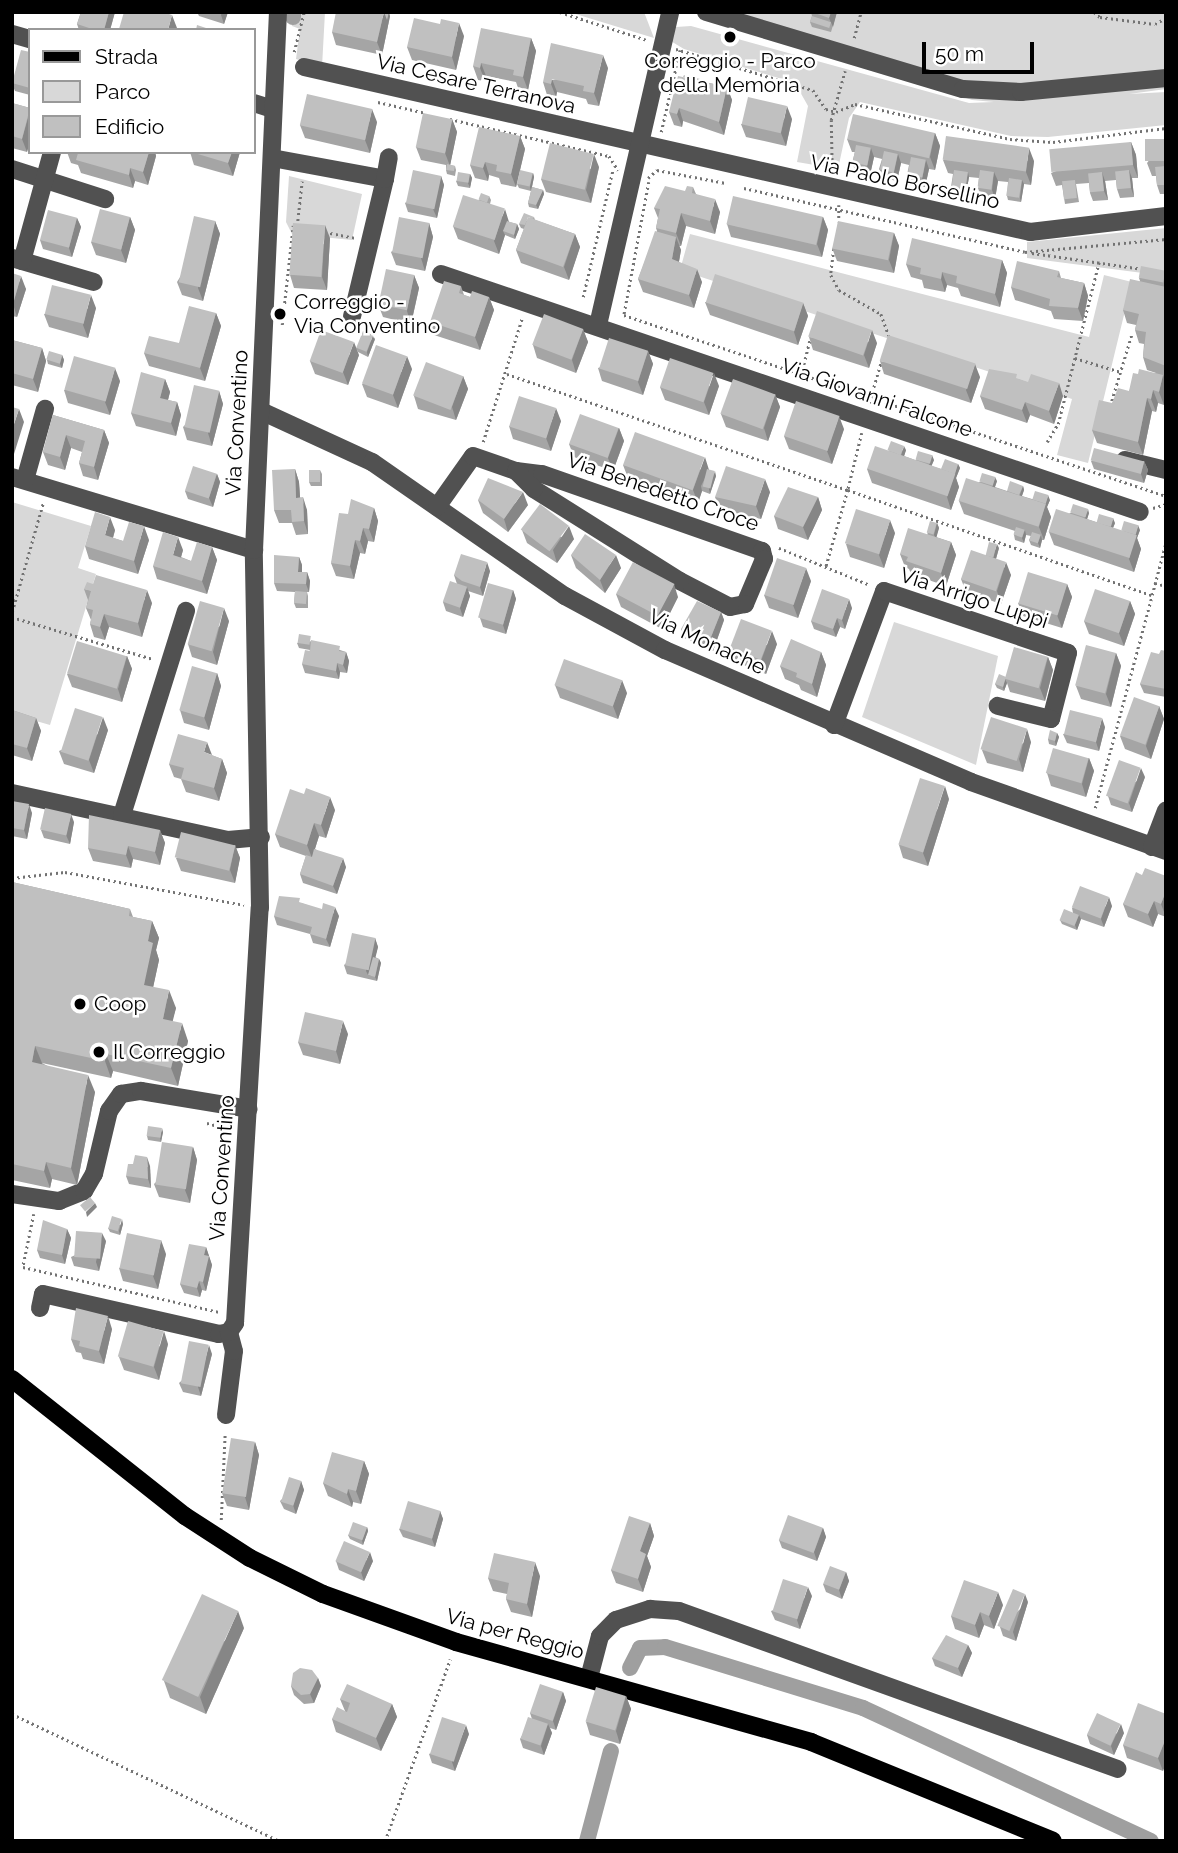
<!DOCTYPE html>
<style>
body{margin:0}
#map{position:relative;width:1178px;height:1853px;overflow:hidden;background:#fff;font-family:Raleway,sans-serif}
div>[style]{position:absolute}
.green>*{inset:0;background:#d8d8d8}
.canal>*{height:16px;margin:-8px;padding:0 8px;transform-origin:8px;border-radius:8px;background:#9f9f9f}
.path>*{height:2.5px;margin-top:-1.25px;transform-origin:0;background:repeating-linear-gradient(90deg,#737373 0 2px,transparent 0 5.5px)}
.minor>*{height:18px;margin:-9px;padding:0 9px;transform-origin:9px;border-radius:9px;background:#515151}
.major>*{height:18px;margin:-9px;padding:0 9px;transform-origin:9px;border-radius:9px;background:#000}
.wall>*{inset:0;background:#a5a5a5}
.shaded-wall>*{inset:0;background:#868686}
.building>*{inset:0;background:#c0c0c0;transform-origin:0 0}
.dots>*{width:19px;height:19px;translate:-50% -50%;box-sizing:border-box;border:4px solid #fff;border-radius:50%}
span{translate:-50% -50%;white-space:nowrap;text-align:center;line-height:1.15;-webkit-text-stroke:5px #fff;paint-order:stroke}
.poi-label{font-size:21px;color:#000}
.left{translate:0 -50%;text-align:left}
.street-label{font-size:21px;color:#000}
.frame{position:absolute;inset:0;border:14px solid #000;pointer-events:none}
.legend{position:absolute;left:28px;top:28px;width:228px;height:126px;box-sizing:border-box;background:#fff;border:2px solid #999;margin:0;padding:9px 12px;list-style:none;font-size:21px;color:#000}
.legend li{display:flex;align-items:center;gap:14px;height:35px}
.legend b{width:35px;border:2px solid #999}
.scale{position:absolute;left:922px;top:42px;width:112px;height:32px;box-sizing:border-box;border:4px solid #000;border-top:0;padding-left:9px;font-size:21px;line-height:24px;white-space:nowrap;color:#000;-webkit-text-stroke:5px #fff;paint-order:stroke}
</style>
<div id="map">
<div class="green">
<div style="clip-path:polygon(288px 12px,325px 12px,322px 67px,296px 59px,300px 29px,292px 26px)"></div>
<div style="clip-path:polygon(569px 12px,644px 12px,654px 38px)"></div>
<div style="clip-path:polygon(709px 12px,1166px 12px,1166px 89px,1129px 94px,1166px 92px,1166px 125px,1048px 137px,1011px 136px,860px 102px,849px 118px,838px 169px,797px 162px,808px 106px,795px 83px,684px 49px,669px 40px,676px 27px,691px 26px,969px 103px,994px 102px,972px 100px)"></div>
<div style="clip-path:polygon(289px 176px,362px 194px,352px 240px,292px 234px,286px 222px)"></div>
<div style="clip-path:polygon(1166px 228px,1166px 276px,1027px 258px,1027px 242px)"></div>
<div style="clip-path:polygon(690px 234px,1089px 337px,1104px 275px,1132px 282px,1088px 463px,1057px 455px,1072px 399px,680px 270px)"></div>
<div style="clip-path:polygon(12px 502px,91px 526px,78px 568px,96px 574px,50px 725px,12px 714px)"></div>
<div style="clip-path:polygon(894px 622px,998px 656px,976px 765px,862px 717px)"></div>
</div>
<div class="canal">
<div style="left:293px;top:17px;width:5px;rotate:-90deg"></div>
<div style="left:630px;top:1668px;width:22px;rotate:-63deg"></div>
<div style="left:640px;top:1648px;width:25px;rotate:-2deg"></div>
<div style="left:665px;top:1647px;width:207px;rotate:17.1deg"></div>
<div style="left:863px;top:1708px;width:317px;rotate:24.8deg"></div>
<div style="left:587px;top:1841px;width:93px;rotate:-75.1deg"></div>
</div>
<div class="path">
<div style="left:560px;top:12px;width:91px;rotate:17.8deg"></div>
<div style="left:1094px;top:12px;width:8px;rotate:40deg"></div>
<div style="left:1100px;top:17px;width:55px;rotate:7.3deg"></div>
<div style="left:1155px;top:24px;width:13px;rotate:-29deg"></div>
<div style="left:854px;top:38px;width:27px;rotate:-75deg"></div>
<div style="left:676px;top:49px;width:143px;rotate:16.7deg"></div>
<div style="left:813px;top:90px;width:23px;rotate:56deg"></div>
<div style="left:826px;top:109px;width:10px;rotate:17deg"></div>
<div style="left:836px;top:112px;width:21px;rotate:-23deg"></div>
<div style="left:855px;top:104px;width:159px;rotate:12.7deg"></div>
<div style="left:1010px;top:139px;width:43px;rotate:4deg"></div>
<div style="left:1053px;top:142px;width:114px;rotate:-7.1deg"></div>
<div style="left:294px;top:52px;width:41px;rotate:-76deg"></div>
<div style="left:378px;top:102px;width:49px;rotate:12.9deg"></div>
<div style="left:450px;top:119px;width:163px;rotate:13.1deg"></div>
<div style="left:609px;top:156px;width:17px;rotate:57deg"></div>
<div style="left:661px;top:132px;width:84px;rotate:-77deg"></div>
<div style="left:832px;top:171px;width:51px;rotate:-91.1deg"></div>
<div style="left:831px;top:120px;width:51px;rotate:-74.1deg"></div>
<div style="left:648px;top:178px;width:12px;rotate:-42deg"></div>
<div style="left:657px;top:170px;width:70px;rotate:10.7deg"></div>
<div style="left:649px;top:182px;width:135px;rotate:100.6deg"></div>
<div style="left:624px;top:315px;width:571px;rotate:18.47deg"></div>
<div style="left:744px;top:188px;width:288px;rotate:12.8deg"></div>
<div style="left:1025px;top:252px;width:142px;rotate:-5.3deg"></div>
<div style="left:839px;top:205px;width:17px;rotate:90deg"></div>
<div style="left:297px;top:226px;width:45px;rotate:-83.7deg"></div>
<div style="left:325px;top:232px;width:32px;rotate:11deg"></div>
<div style="left:834px;top:249px;width:26px;rotate:97deg"></div>
<div style="left:831px;top:275px;width:17px;rotate:62deg"></div>
<div style="left:839px;top:290px;width:48px;rotate:29.7deg"></div>
<div style="left:881px;top:314px;width:23px;rotate:70deg"></div>
<div style="left:1032px;top:253px;width:112px;rotate:8.2deg"></div>
<div style="left:583px;top:297px;width:131px;rotate:-76.8deg"></div>
<div style="left:282px;top:325px;width:100px;rotate:-83.7deg"></div>
<div style="left:1075px;top:358px;width:48px;rotate:16.9deg"></div>
<div style="left:507px;top:374px;width:360px;rotate:18.8deg"></div>
<div style="left:848px;top:490px;width:80px;rotate:105.9deg"></div>
<div style="left:801px;top:375px;width:38px;rotate:-76deg"></div>
<div style="left:869px;top:403px;width:43px;rotate:-73.7deg"></div>
<div style="left:1110px;top:406px;width:76px;rotate:-73.2deg"></div>
<div style="left:862px;top:433px;width:59px;rotate:103.8deg"></div>
<div style="left:848px;top:490px;width:322px;rotate:19.1deg"></div>
<div style="left:1152px;top:595px;width:55px;rotate:-75.2deg"></div>
<div style="left:483px;top:442px;width:130px;rotate:-72.5deg"></div>
<div style="left:1047px;top:442px;width:21px;rotate:-59deg"></div>
<div style="left:1058px;top:424px;width:167px;rotate:-75.8deg"></div>
<div style="left:1153px;top:508px;width:14px;rotate:-17deg"></div>
<div style="left:779px;top:548px;width:98px;rotate:22.1deg"></div>
<div style="left:1155px;top:583px;width:11px;rotate:15deg"></div>
<div style="left:12px;top:612px;width:113px;rotate:-74.1deg"></div>
<div style="left:12px;top:617px;width:147px;rotate:16.6deg"></div>
<div style="left:1095px;top:808px;width:220px;rotate:-75deg"></div>
<div style="left:12px;top:878px;width:53px;rotate:-6.5deg"></div>
<div style="left:65px;top:872px;width:182px;rotate:10.4deg"></div>
<div style="left:207px;top:1123px;width:24px;rotate:15deg"></div>
<div style="left:34px;top:1214px;width:54px;rotate:101.7deg"></div>
<div style="left:23px;top:1267px;width:202px;rotate:12.9deg"></div>
<div style="left:221px;top:1520px;width:88px;rotate:-87.4deg"></div>
<div style="left:12px;top:1714px;width:296px;rotate:25.4deg"></div>
<div style="left:385px;top:1841px;width:193px;rotate:-70.3deg"></div>
</div>
<div class="minor">
<div style="left:706px;top:12px;width:268px;rotate:16.7deg"></div>
<div style="left:963px;top:89px;width:58px;rotate:3deg"></div>
<div style="left:1021px;top:92px;width:146px;rotate:-5.5deg"></div>
<div style="left:12px;top:34px;width:19px;rotate:16deg"></div>
<div style="left:304px;top:67px;width:745px;rotate:12.8deg"></div>
<div style="left:1030px;top:232px;width:137px;rotate:-6.7deg"></div>
<div style="left:254px;top:103px;width:20px;rotate:18deg"></div>
<div style="left:272px;top:158px;width:115px;rotate:10.5deg"></div>
<div style="left:385px;top:179px;width:141px;rotate:103.5deg"></div>
<div style="left:12px;top:169px;width:98px;rotate:17.9deg"></div>
<div style="left:385px;top:179px;width:22px;rotate:-80deg"></div>
<div style="left:12px;top:258px;width:85px;rotate:16.3deg"></div>
<div style="left:22px;top:261px;width:113px;rotate:-74.6deg"></div>
<div style="left:441px;top:274px;width:738px;rotate:18.8deg"></div>
<div style="left:598px;top:325px;width:321px;rotate:-77deg"></div>
<div style="left:261px;top:411px;width:122px;rotate:24.7deg"></div>
<div style="left:372px;top:462px;width:235px;rotate:34.8deg"></div>
<div style="left:565px;top:596px;width:114px;rotate:28.4deg"></div>
<div style="left:665px;top:650px;width:333px;rotate:23.3deg"></div>
<div style="left:971px;top:782px;width:207px;rotate:19.5deg"></div>
<div style="left:1125px;top:460px;width:42px;rotate:13.7deg"></div>
<div style="left:12px;top:477px;width:253px;rotate:16.8deg"></div>
<div style="left:25px;top:480px;width:74px;rotate:-74.3deg"></div>
<div style="left:437px;top:507px;width:62px;rotate:-54.8deg"></div>
<div style="left:473px;top:456px;width:46px;rotate:19.2deg"></div>
<div style="left:516px;top:471px;width:26px;rotate:7deg"></div>
<div style="left:542px;top:474px;width:233px;rotate:19.3deg"></div>
<div style="left:762px;top:551px;width:8px;rotate:76deg"></div>
<div style="left:764px;top:559px;width:49px;rotate:112.9deg"></div>
<div style="left:745px;top:604px;width:15px;rotate:169deg"></div>
<div style="left:730px;top:607px;width:56px;rotate:-152.5deg"></div>
<div style="left:680px;top:581px;width:173px;rotate:-147.8deg"></div>
<div style="left:534px;top:489px;width:25px;rotate:-135deg"></div>
<div style="left:834px;top:725px;width:143px;rotate:-69.5deg"></div>
<div style="left:884px;top:591px;width:194px;rotate:18.6deg"></div>
<div style="left:1068px;top:653px;width:68px;rotate:104.4deg"></div>
<div style="left:1051px;top:719px;width:55px;rotate:-166.2deg"></div>
<div style="left:12px;top:793px;width:221px;rotate:12.3deg"></div>
<div style="left:228px;top:840px;width:33px;rotate:-5deg"></div>
<div style="left:122px;top:815px;width:214px;rotate:-72.6deg"></div>
<div style="left:1152px;top:847px;width:39px;rotate:-69deg"></div>
<div style="left:12px;top:1194px;width:48px;rotate:8.5deg"></div>
<div style="left:59px;top:1201px;width:27px;rotate:-22deg"></div>
<div style="left:84px;top:1191px;width:20px;rotate:-60deg"></div>
<div style="left:94px;top:1174px;width:65px;rotate:-76.6deg"></div>
<div style="left:109px;top:1111px;width:21px;rotate:-55deg"></div>
<div style="left:121px;top:1094px;width:20px;rotate:-9deg"></div>
<div style="left:141px;top:1091px;width:109px;rotate:9.5deg"></div>
<div style="left:40px;top:1308px;width:14px;rotate:-78deg"></div>
<div style="left:43px;top:1294px;width:180px;rotate:12.8deg"></div>
<div style="left:219px;top:1334px;width:10px;rotate:-11deg"></div>
<div style="left:226px;top:1415px;width:64px;rotate:-82.9deg"></div>
<div style="left:234px;top:1351px;width:20px;rotate:-105deg"></div>
<div style="left:229px;top:1332px;width:11px;rotate:-56deg"></div>
<div style="left:235px;top:1323px;width:416px;rotate:-86.6deg"></div>
<div style="left:260px;top:908px;width:358px;rotate:-91deg"></div>
<div style="left:254px;top:550px;width:539px;rotate:-87.45deg"></div>
<div style="left:589px;top:1678px;width:43px;rotate:-75.3deg"></div>
<div style="left:600px;top:1636px;width:23px;rotate:-45deg"></div>
<div style="left:616px;top:1620px;width:36px;rotate:-18deg"></div>
<div style="left:650px;top:1609px;width:29px;rotate:4deg"></div>
<div style="left:679px;top:1611px;width:466px;rotate:19.8deg"></div>
</div>
<div class="major">
<div style="left:12px;top:1379px;width:221px;rotate:38.4deg"></div>
<div style="left:185px;top:1516px;width:77px;rotate:32.9deg"></div>
<div style="left:250px;top:1558px;width:81px;rotate:26.3deg"></div>
<div style="left:323px;top:1594px;width:141px;rotate:19.8deg"></div>
<div style="left:456px;top:1642px;width:369px;rotate:15.7deg"></div>
<div style="left:811px;top:1742px;width:261px;rotate:22.2deg"></div>
</div>
<div class="wall">
<div style="clip-path:polygon(81px 12px,115px 12px,110px 30px,79px 30px,77px 24px)"></div>
<div style="clip-path:polygon(197px 12px,228px 12px,224px 24px,199px 16px)"></div>
<div style="clip-path:polygon(811px 12px,837px 12px,831px 32px,812px 27px,810px 22px,812px 16px)"></div>
<div style="clip-path:polygon(390px 16px,382px 55px,336px 45px,332px 32px)"></div>
<div style="clip-path:polygon(464px 36px,456px 70px,412px 60px,407px 47px)"></div>
<div style="clip-path:polygon(531px 38px,536px 51px,528px 90px,518px 88px,516px 82px,486px 76px,485px 81px,478px 80px,473px 66px)"></div>
<div style="clip-path:polygon(30px 52px,30px 95px,15px 91px,12px 84px,12px 81px)"></div>
<div style="clip-path:polygon(608px 68px,599px 106px,588px 104px,586px 99px,557px 92px,556px 97px,547px 95px,543px 82px)"></div>
<div style="clip-path:polygon(701px 81px,727px 87px,732px 100px,724px 135px,683px 121px,682px 127px,674px 125px,669px 112px)"></div>
<div style="clip-path:polygon(12px 103px,30px 108px,30px 141px,27px 152px,12px 148px)"></div>
<div style="clip-path:polygon(452px 119px,457px 132px,450px 165px,455px 166px,456px 170px,455px 176px,447px 174px,446px 170px,446px 165px,421px 160px,416px 147px)"></div>
<div style="clip-path:polygon(792px 119px,786px 146px,746px 137px,741px 124px)"></div>
<div style="clip-path:polygon(377px 122px,370px 153px,305px 138px,300px 125px)"></div>
<div style="clip-path:polygon(935px 133px,940px 146px,935px 170px,929px 169px,925px 187px,910px 184px,907px 175px,909px 165px,901px 163px,897px 181px,883px 178px,879px 169px,882px 159px,874px 157px,870px 175px,856px 172px,852px 163px,855px 152px,852px 152px,847px 139px)"></div>
<div style="clip-path:polygon(520px 136px,525px 149px,516px 187px,501px 184px,499px 178px,489px 175px,488px 181px,475px 178px,470px 165px)"></div>
<div style="clip-path:polygon(1166px 139px,1166px 194px,1160px 194px,1157px 185px,1156px 176px,1152px 176px,1147px 163px)"></div>
<div style="clip-path:polygon(1131px 142px,1136px 155px,1138px 178px,1132px 178px,1134px 197px,1120px 198px,1117px 189px,1116px 180px,1105px 181px,1108px 200px,1093px 201px,1090px 193px,1089px 183px,1076px 184px,1079px 202px,1065px 204px,1062px 185px,1056px 186px,1051px 173px)"></div>
<div style="clip-path:polygon(67px 152px,155px 152px,156px 156px,148px 185px,135px 181px,133px 188px,81px 173px,78px 165px,71px 163px)"></div>
<div style="clip-path:polygon(190px 152px,240px 152px,233px 176px,194px 165px)"></div>
<div style="clip-path:polygon(943px 160px,1034px 161px,1031px 185px,1024px 184px,1021px 202px,1008px 200px,1007px 196px,1008px 182px,998px 181px,995px 199px,981px 197px,978px 188px,979px 178px,969px 177px,966px 194px,953px 192px,951px 187px,953px 174px,948px 173px)"></div>
<div style="clip-path:polygon(599px 167px,591px 203px,546px 192px,541px 179px)"></div>
<div style="clip-path:polygon(533px 173px,534px 177px,532px 187px,543px 190px,544px 194px,538px 209px,529px 207px,528px 203px,531px 191px,519px 188px,517px 184px)"></div>
<div style="clip-path:polygon(470px 174px,472px 178px,470px 188px,458px 186px,456px 181px)"></div>
<div style="clip-path:polygon(441px 176px,444px 185px,437px 218px,408px 212px,405px 203px)"></div>
<div style="clip-path:polygon(693px 187px,696px 194px,720px 212px,715px 234px,686px 226px,681px 246px,679px 246px,681px 250px,679px 262px,702px 282px,694px 308px,643px 292px,638px 279px,657px 231px,656px 228px,658px 218px,654px 208px)"></div>
<div style="clip-path:polygon(489px 196px,491px 200px,490px 204px,509px 222px,517px 224px,519px 229px,515px 239px,505px 235px,499px 254px,458px 239px,453px 226px,479px 200px)"></div>
<div style="clip-path:polygon(130px 217px,135px 230px,126px 263px,96px 255px,91px 242px)"></div>
<div style="clip-path:polygon(534px 217px,535px 220px,575px 234px,580px 247px,569px 280px,521px 263px,516px 250px,524px 229px,521px 228px,519px 224px)"></div>
<div style="clip-path:polygon(823px 217px,828px 230px,822px 257px,731px 237px,727px 224px)"></div>
<div style="clip-path:polygon(77px 218px,81px 227px,72px 257px,43px 249px,40px 240px)"></div>
<div style="clip-path:polygon(215px 221px,220px 234px,203px 301px,182px 295px,177px 282px)"></div>
<div style="clip-path:polygon(429px 223px,433px 237px,425px 271px,396px 265px,391px 252px)"></div>
<div style="clip-path:polygon(894px 233px,899px 246px,894px 273px,837px 261px,832px 248px)"></div>
<div style="clip-path:polygon(330px 238px,327px 290px,294px 288px,290px 275px)"></div>
<div style="clip-path:polygon(1002px 260px,1007px 273px,1000px 307px,961px 296px,958px 288px,947px 285px,945px 292px,924px 288px,922px 280px,911px 277px,906px 264px)"></div>
<div style="clip-path:polygon(1059px 271px,1061px 278px,1084px 283px,1088px 296px,1083px 321px,1054px 319px,1051px 311px,1015px 300px,1011px 287px)"></div>
<div style="clip-path:polygon(1166px 271px,1166px 377px,1164px 376px,1164px 405px,1158px 403px,1156px 412px,1152px 411px,1143px 455px,1097px 443px,1092px 430px,1112px 403px,1129px 391px,1138px 374px,1156px 373px,1147px 370px,1143px 357px,1144px 344px,1139px 343px,1135px 330px,1136px 325px,1127px 323px,1123px 310px,1140px 281px,1139px 278px)"></div>
<div style="clip-path:polygon(12px 273px,26px 289px,17px 317px,12px 316px)"></div>
<div style="clip-path:polygon(414px 275px,419px 288px,411px 324px,383px 317px,378px 304px)"></div>
<div style="clip-path:polygon(461px 286px,464px 295px,470px 297px,489px 297px,494px 310px,480px 350px,434px 335px,430px 322px)"></div>
<div style="clip-path:polygon(705px 302px,803px 303px,808px 316px,798px 345px,710px 315px)"></div>
<div style="clip-path:polygon(96px 308px,88px 338px,49px 327px,44px 314px)"></div>
<div style="clip-path:polygon(216px 313px,221px 326px,205px 381px,149px 366px,144px 353px,179px 343px)"></div>
<div style="clip-path:polygon(583px 329px,588px 342px,576px 373px,537px 358px,533px 345px)"></div>
<div style="clip-path:polygon(809px 337px,877px 343px,869px 368px,813px 350px)"></div>
<div style="clip-path:polygon(375px 339px,368px 357px,358px 352px,356px 348px)"></div>
<div style="clip-path:polygon(12px 340px,42px 348px,46px 361px,38px 392px,12px 385px)"></div>
<div style="clip-path:polygon(648px 351px,653px 364px,643px 395px,602px 381px,598px 368px)"></div>
<div style="clip-path:polygon(62px 355px,64px 360px,62px 368px,48px 364px,47px 360px)"></div>
<div style="clip-path:polygon(359px 355px,348px 385px,315px 374px,310px 361px)"></div>
<div style="clip-path:polygon(880px 361px,980px 377px,971px 403px,884px 374px)"></div>
<div style="clip-path:polygon(412px 369px,398px 408px,367px 397px,362px 384px)"></div>
<div style="clip-path:polygon(463px 376px,468px 389px,456px 420px,418px 409px,414px 396px)"></div>
<div style="clip-path:polygon(165px 379px,170px 392px,168px 400px,177px 402px,181px 415px,176px 436px,136px 426px,131px 413px)"></div>
<div style="clip-path:polygon(1018px 379px,1063px 396px,1054px 424px,1030px 415px,1027px 423px,985px 409px,980px 396px)"></div>
<div style="clip-path:polygon(120px 381px,110px 415px,68px 403px,64px 390px)"></div>
<div style="clip-path:polygon(719px 386px,709px 415px,665px 400px,660px 387px)"></div>
<div style="clip-path:polygon(219px 391px,223px 404px,212px 446px,187px 440px,183px 427px)"></div>
<div style="clip-path:polygon(775px 394px,780px 407px,768px 441px,726px 427px,721px 414px)"></div>
<div style="clip-path:polygon(53px 415px,104px 430px,109px 443px,98px 480px,83px 476px,79px 463px,82px 452px,71px 448px,65px 470px,48px 465px,43px 452px)"></div>
<div style="clip-path:polygon(561px 421px,551px 451px,513px 439px,509px 426px)"></div>
<div style="clip-path:polygon(619px 428px,624px 441px,613px 471px,574px 457px,569px 444px)"></div>
<div style="clip-path:polygon(844px 429px,832px 464px,789px 449px,784px 436px)"></div>
<div style="clip-path:polygon(906px 450px,904px 456px,915px 460px,934px 460px,931px 466px,941px 469px,958px 464px,960px 468px,956px 478px,959px 487px,951px 510px,872px 483px,867px 469px,888px 451px)"></div>
<div style="clip-path:polygon(1091px 461px,1144px 461px,1148px 470px,1144px 483px,1094px 469px)"></div>
<div style="clip-path:polygon(623px 465px,709px 470px,716px 476px,710px 494px,702px 491px,698px 503px,628px 478px)"></div>
<div style="clip-path:polygon(295px 469px,299px 482px,300px 497px,307px 510px,308px 534px,296px 535px,292px 523px,279px 523px,274px 510px)"></div>
<div style="clip-path:polygon(320px 470px,322px 474px,322px 486px,311px 486px,309px 482px)"></div>
<div style="clip-path:polygon(217px 474px,220px 482px,213px 507px,188px 499px,185px 491px)"></div>
<div style="clip-path:polygon(997px 481px,995px 487px,1007px 491px,1023px 486px,1024px 490px,1022px 496px,1032px 499px,1050px 500px,1047px 507px,1051px 517px,1044px 540px,1042px 540px,1040px 548px,1031px 545px,1029px 540px,1031px 536px,1026px 535px,1024px 543px,1015px 540px,1014px 535px,1015px 531px,964px 514px,959px 501px,979px 482px)"></div>
<div style="clip-path:polygon(770px 492px,761px 519px,720px 510px,715px 497px)"></div>
<div style="clip-path:polygon(818px 497px,822px 510px,808px 540px,778px 529px,774px 516px)"></div>
<div style="clip-path:polygon(478px 500px,528px 505px,508px 532px,483px 513px)"></div>
<div style="clip-path:polygon(374px 508px,378px 521px,374px 542px,368px 541px,365px 554px,360px 553px,354px 579px,336px 576px,331px 563px,348px 514px)"></div>
<div style="clip-path:polygon(1070px 513px,1089px 513px,1087px 519px,1096px 522px,1115px 523px,1113px 528px,1121px 531px,1140px 530px,1137px 538px,1141px 549px,1134px 572px,1054px 545px,1049px 532px)"></div>
<div style="clip-path:polygon(937px 523px,939px 528px,936px 537px,951px 542px,956px 555px,946px 586px,911px 574px,909px 569px,905px 567px,900px 554px,928px 534px,927px 533px)"></div>
<div style="clip-path:polygon(115px 530px,113px 538px,123px 541px,149px 540px,138px 574px,89px 559px,85px 546px)"></div>
<div style="clip-path:polygon(522px 530px,574px 539px,557px 563px,527px 543px)"></div>
<div style="clip-path:polygon(895px 533px,884px 568px,850px 557px,846px 544px)"></div>
<div style="clip-path:polygon(212px 547px,217px 560px,207px 594px,157px 579px,153px 566px,183px 550px,181px 557px,191px 561px)"></div>
<div style="clip-path:polygon(999px 548px,996px 559px,1011px 575px,1001px 604px,966px 592px,961px 579px,986px 555px)"></div>
<div style="clip-path:polygon(571px 555px,621px 568px,605px 593px,576px 568px)"></div>
<div style="clip-path:polygon(299px 557px,302px 565px,302px 572px,307px 572px,310px 581px,309px 592px,307px 592px,308px 596px,308px 608px,296px 608px,294px 603px,295px 592px,277px 591px,274px 583px)"></div>
<div style="clip-path:polygon(490px 571px,483px 596px,468px 591px,470px 596px,463px 617px,446px 611px,443px 602px,457px 584px,454px 575px)"></div>
<div style="clip-path:polygon(811px 581px,798px 618px,769px 608px,764px 595px)"></div>
<div style="clip-path:polygon(1067px 584px,1072px 597px,1062px 628px,1023px 616px,1018px 603px)"></div>
<div style="clip-path:polygon(84px 589px,152px 603px,142px 637px,109px 627px,105px 640px,94px 637px,90px 624px,91px 620px,86px 608px,88px 600px)"></div>
<div style="clip-path:polygon(513px 590px,516px 599px,506px 634px,483px 627px,480px 618px)"></div>
<div style="clip-path:polygon(616px 594px,678px 597px,662px 629px,621px 607px)"></div>
<div style="clip-path:polygon(1130px 601px,1135px 614px,1124px 646px,1089px 634px,1084px 621px)"></div>
<div style="clip-path:polygon(852px 608px,845px 629px,840px 627px,836px 637px,814px 629px,811px 621px)"></div>
<div style="clip-path:polygon(721px 612px,724px 620px,713px 651px,684px 638px,681px 629px)"></div>
<div style="clip-path:polygon(229px 621px,217px 665px,192px 657px,188px 644px)"></div>
<div style="clip-path:polygon(313px 641px,346px 652px,349px 661px,347px 673px,340px 672px,339px 679px,305px 673px,302px 664px,310px 650px,299px 648px,297px 643px)"></div>
<div style="clip-path:polygon(777px 644px,766px 674px,734px 661px,730px 648px)"></div>
<div style="clip-path:polygon(1166px 651px,1166px 697px,1144px 693px,1140px 684px,1159px 654px)"></div>
<div style="clip-path:polygon(821px 652px,826px 665px,817px 697px,801px 690px,799px 685px,785px 679px,780px 666px)"></div>
<div style="clip-path:polygon(1116px 653px,1121px 666px,1111px 707px,1081px 699px,1076px 686px)"></div>
<div style="clip-path:polygon(127px 656px,132px 669px,122px 702px,72px 687px,67px 674px)"></div>
<div style="clip-path:polygon(1048px 657px,1053px 670px,1045px 701px,1010px 692px,1007px 683px,1004px 691px,997px 688px,995px 684px,1006px 677px)"></div>
<div style="clip-path:polygon(217px 673px,221px 686px,209px 730px,184px 723px,180px 710px)"></div>
<div style="clip-path:polygon(555px 685px,627px 693px,618px 719px,560px 698px)"></div>
<div style="clip-path:polygon(1159px 706px,1164px 719px,1151px 759px,1125px 749px,1120px 736px)"></div>
<div style="clip-path:polygon(12px 710px,36px 718px,41px 731px,32px 761px,12px 755px)"></div>
<div style="clip-path:polygon(1105px 727px,1099px 751px,1067px 743px,1063px 734px)"></div>
<div style="clip-path:polygon(108px 730px,94px 773px,64px 764px,59px 751px)"></div>
<div style="clip-path:polygon(1057px 733px,1059px 737px,1056px 746px,1049px 744px,1048px 739px)"></div>
<div style="clip-path:polygon(1031px 742px,1023px 772px,987px 763px,982px 750px)"></div>
<div style="clip-path:polygon(211px 755px,222px 759px,227px 773px,219px 801px,186px 792px,181px 779px,174px 777px,169px 764px)"></div>
<div style="clip-path:polygon(1089px 758px,1094px 771px,1086px 797px,1051px 786px,1047px 773px)"></div>
<div style="clip-path:polygon(1145px 777px,1132px 812px,1111px 805px,1108px 796px)"></div>
<div style="clip-path:polygon(949px 799px,928px 866px,903px 858px,899px 845px)"></div>
<div style="clip-path:polygon(12px 801px,32px 813px,27px 839px,12px 836px)"></div>
<div style="clip-path:polygon(335px 810px,326px 838px,319px 836px,315px 849px,346px 867px,337px 894px,303px 883px,300px 874px,306px 856px,280px 847px,275px 834px)"></div>
<div style="clip-path:polygon(74px 822px,70px 844px,44px 838px,41px 830px)"></div>
<div style="clip-path:polygon(160px 830px,165px 843px,160px 865px,133px 859px,131px 868px,93px 861px,88px 848px)"></div>
<div style="clip-path:polygon(235px 845px,240px 858px,235px 883px,181px 871px,176px 858px)"></div>
<div style="clip-path:polygon(1142px 875px,1166px 876px,1166px 917px,1158px 914px,1153px 927px,1128px 917px,1123px 904px)"></div>
<div style="clip-path:polygon(12px 882px,130px 909px,133px 917px,152px 921px,159px 938px,156px 950px,159px 960px,153px 987px,176px 1008px,172px 1021px,188px 1041px,178px 1086px,113px 1071px,111px 1078px,42px 1063px,95px 1092px,77px 1185px,52px 1179px,50px 1188px,12px 1180px)"></div>
<div style="clip-path:polygon(301px 903px,339px 916px,330px 947px,313px 943px,310px 934px,277px 925px,274px 916px)"></div>
<div style="clip-path:polygon(1112px 906px,1104px 927px,1081px 919px,1077px 930px,1062px 924px,1060px 920px,1073px 913px,1072px 908px)"></div>
<div style="clip-path:polygon(375px 938px,378px 947px,375px 957px,379px 959px,381px 963px,377px 981px,347px 974px,344px 965px)"></div>
<div style="clip-path:polygon(348px 1034px,340px 1064px,303px 1055px,298px 1042px)"></div>
<div style="clip-path:polygon(163px 1132px,161px 1142px,148px 1140px,147px 1136px)"></div>
<div style="clip-path:polygon(193px 1147px,197px 1160px,190px 1203px,159px 1197px,154px 1184px)"></div>
<div style="clip-path:polygon(150px 1166px,151px 1188px,129px 1184px,126px 1176px)"></div>
<div style="clip-path:polygon(123px 1224px,120px 1235px,110px 1232px,108px 1228px)"></div>
<div style="clip-path:polygon(67px 1229px,71px 1238px,65px 1264px,40px 1258px,37px 1250px)"></div>
<div style="clip-path:polygon(106px 1241px,99px 1271px,74px 1266px,71px 1257px)"></div>
<div style="clip-path:polygon(206px 1247px,212px 1265px,206px 1291px,202px 1290px,200px 1297px,184px 1293px,180px 1284px)"></div>
<div style="clip-path:polygon(166px 1254px,158px 1289px,123px 1281px,119px 1268px)"></div>
<div style="clip-path:polygon(112px 1329px,104px 1364px,83px 1359px,81px 1353px,76px 1352px,71px 1339px)"></div>
<div style="clip-path:polygon(168px 1344px,159px 1380px,124px 1370px,119px 1357px)"></div>
<div style="clip-path:polygon(212px 1354px,201px 1396px,183px 1392px,179px 1383px)"></div>
<div style="clip-path:polygon(255px 1442px,259px 1455px,249px 1510px,227px 1506px,222px 1493px)"></div>
<div style="clip-path:polygon(364px 1461px,369px 1474px,361px 1504px,353px 1502px,352px 1507px,328px 1496px,323px 1483px)"></div>
<div style="clip-path:polygon(301px 1481px,304px 1490px,296px 1514px,284px 1509px,280px 1501px)"></div>
<div style="clip-path:polygon(440px 1511px,443px 1519px,435px 1547px,403px 1537px,399px 1529px)"></div>
<div style="clip-path:polygon(650px 1523px,654px 1536px,647px 1556px,651px 1567px,643px 1592px,616px 1583px,611px 1570px)"></div>
<div style="clip-path:polygon(367px 1527px,368px 1531px,363px 1545px,350px 1539px,348px 1535px)"></div>
<div style="clip-path:polygon(823px 1528px,826px 1537px,817px 1561px,782px 1548px,779px 1540px)"></div>
<div style="clip-path:polygon(336px 1561px,373px 1561px,364px 1581px,339px 1570px)"></div>
<div style="clip-path:polygon(846px 1572px,849px 1581px,842px 1599px,826px 1592px,823px 1584px)"></div>
<div style="clip-path:polygon(540px 1576px,532px 1617px,511px 1612px,506px 1599px,507px 1594px,493px 1591px,488px 1578px)"></div>
<div style="clip-path:polygon(812px 1596px,800px 1629px,775px 1620px,771px 1611px)"></div>
<div style="clip-path:polygon(1028px 1602px,1016px 1641px,1003px 1636px,1000px 1627px)"></div>
<div style="clip-path:polygon(1003px 1605px,994px 1629px,984px 1625px,979px 1638px,955px 1629px,951px 1616px)"></div>
<div style="clip-path:polygon(244px 1628px,206px 1714px,170px 1698px,164px 1681px)"></div>
<div style="clip-path:polygon(968px 1645px,972px 1653px,962px 1677px,935px 1666px,932px 1658px)"></div>
<div style="clip-path:polygon(318px 1678px,321px 1686px,314px 1703px,304px 1704px,294px 1695px,291px 1686px)"></div>
<div style="clip-path:polygon(563px 1692px,566px 1701px,556px 1730px,550px 1728px,552px 1733px,544px 1755px,523px 1748px,520px 1739px,532px 1719px,530px 1713px)"></div>
<div style="clip-path:polygon(626px 1696px,631px 1709px,620px 1744px,590px 1735px,586px 1722px)"></div>
<div style="clip-path:polygon(340px 1699px,392px 1704px,397px 1717px,381px 1751px,336px 1732px,332px 1719px,345px 1711px)"></div>
<div style="clip-path:polygon(1166px 1714px,1163px 1771px,1127px 1758px,1123px 1745px)"></div>
<div style="clip-path:polygon(1124px 1733px,1114px 1755px,1090px 1744px,1087px 1735px)"></div>
<div style="clip-path:polygon(469px 1734px,455px 1771px,432px 1763px,429px 1754px)"></div>
</div>
<div class="shaded-wall">
<div style="clip-path:polygon(109px 12px,115px 12px,110px 30px,104px 30px)"></div>
<div style="clip-path:polygon(222px 12px,228px 12px,224px 24px,221px 15px)"></div>
<div style="clip-path:polygon(384px 12px,389px 12px,390px 16px,382px 55px,377px 42px)"></div>
<div style="clip-path:polygon(831px 12px,837px 12px,833px 27px,829px 18px)"></div>
<div style="clip-path:polygon(172px 15px,177px 28px,176px 30px,168px 30px)"></div>
<div style="clip-path:polygon(459px 23px,464px 36px,456px 70px,452px 57px)"></div>
<div style="clip-path:polygon(531px 38px,536px 51px,528px 90px,523px 77px)"></div>
<div style="clip-path:polygon(603px 55px,608px 68px,599px 106px,594px 93px)"></div>
<div style="clip-path:polygon(481px 63px,486px 76px,485px 81px,480px 68px)"></div>
<div style="clip-path:polygon(552px 79px,557px 92px,556px 97px,551px 84px)"></div>
<div style="clip-path:polygon(727px 87px,732px 100px,724px 135px,719px 122px)"></div>
<div style="clip-path:polygon(787px 106px,792px 119px,786px 146px,781px 133px)"></div>
<div style="clip-path:polygon(679px 108px,683px 121px,682px 127px,677px 114px)"></div>
<div style="clip-path:polygon(372px 109px,377px 122px,370px 153px,365px 140px)"></div>
<div style="clip-path:polygon(30px 111px,30px 141px,27px 152px,22px 139px)"></div>
<div style="clip-path:polygon(452px 119px,457px 132px,450px 166px,445px 153px)"></div>
<div style="clip-path:polygon(935px 133px,940px 146px,935px 170px,930px 157px)"></div>
<div style="clip-path:polygon(520px 136px,525px 149px,516px 187px,511px 174px)"></div>
<div style="clip-path:polygon(1131px 142px,1136px 155px,1138px 178px,1133px 165px)"></div>
<div style="clip-path:polygon(871px 148px,874px 157px,870px 175px,867px 166px)"></div>
<div style="clip-path:polygon(1029px 148px,1034px 161px,1031px 185px,1026px 172px)"></div>
<div style="clip-path:polygon(149px 152px,155px 152px,156px 156px,148px 185px,143px 172px)"></div>
<div style="clip-path:polygon(232px 152px,240px 152px,233px 176px,228px 163px)"></div>
<div style="clip-path:polygon(594px 154px,599px 167px,591px 203px,586px 190px)"></div>
<div style="clip-path:polygon(898px 154px,901px 163px,897px 181px,894px 172px)"></div>
<div style="clip-path:polygon(926px 160px,929px 169px,925px 187px,922px 179px)"></div>
<div style="clip-path:polygon(485px 162px,489px 175px,488px 181px,483px 168px)"></div>
<div style="clip-path:polygon(130px 168px,135px 181px,133px 188px,129px 175px)"></div>
<div style="clip-path:polygon(1129px 170px,1132px 178px,1134px 197px,1131px 188px)"></div>
<div style="clip-path:polygon(968px 172px,969px 177px,966px 194px,965px 189px)"></div>
<div style="clip-path:polygon(994px 172px,998px 181px,995px 199px,992px 190px)"></div>
<div style="clip-path:polygon(1102px 172px,1105px 181px,1108px 200px,1104px 191px)"></div>
<div style="clip-path:polygon(533px 173px,534px 177px,531px 191px,530px 187px)"></div>
<div style="clip-path:polygon(470px 174px,472px 178px,470px 188px,468px 183px)"></div>
<div style="clip-path:polygon(441px 176px,444px 185px,437px 218px,433px 209px)"></div>
<div style="clip-path:polygon(1022px 180px,1024px 184px,1021px 202px,1020px 198px)"></div>
<div style="clip-path:polygon(543px 190px,544px 194px,538px 209px,536px 205px)"></div>
<div style="clip-path:polygon(715px 199px,720px 212px,715px 234px,710px 221px)"></div>
<div style="clip-path:polygon(505px 209px,509px 222px,503px 231px,505px 235px,499px 254px,494px 241px)"></div>
<div style="clip-path:polygon(681px 213px,686px 226px,681px 246px,676px 233px)"></div>
<div style="clip-path:polygon(130px 217px,135px 230px,126px 263px,121px 250px)"></div>
<div style="clip-path:polygon(823px 217px,828px 230px,822px 257px,817px 244px)"></div>
<div style="clip-path:polygon(77px 218px,81px 227px,72px 257px,69px 248px)"></div>
<div style="clip-path:polygon(215px 221px,220px 234px,203px 301px,198px 288px)"></div>
<div style="clip-path:polygon(429px 223px,433px 237px,425px 271px,421px 258px)"></div>
<div style="clip-path:polygon(517px 224px,519px 229px,515px 239px,514px 235px)"></div>
<div style="clip-path:polygon(325px 225px,330px 238px,327px 290px,322px 277px)"></div>
<div style="clip-path:polygon(894px 233px,899px 246px,894px 273px,889px 260px)"></div>
<div style="clip-path:polygon(575px 234px,580px 247px,569px 280px,564px 267px)"></div>
<div style="clip-path:polygon(676px 237px,681px 250px,677px 272px,672px 259px)"></div>
<div style="clip-path:polygon(1002px 260px,1007px 273px,1000px 307px,995px 294px)"></div>
<div style="clip-path:polygon(697px 269px,702px 282px,694px 308px,689px 295px)"></div>
<div style="clip-path:polygon(942px 272px,947px 285px,945px 292px,941px 279px)"></div>
<div style="clip-path:polygon(414px 275px,419px 288px,411px 324px,407px 311px)"></div>
<div style="clip-path:polygon(21px 276px,26px 289px,17px 317px,13px 304px)"></div>
<div style="clip-path:polygon(1084px 283px,1088px 296px,1083px 321px,1078px 308px)"></div>
<div style="clip-path:polygon(91px 295px,96px 308px,88px 338px,83px 325px)"></div>
<div style="clip-path:polygon(489px 297px,494px 310px,480px 350px,475px 337px)"></div>
<div style="clip-path:polygon(803px 303px,808px 316px,798px 345px,794px 332px)"></div>
<div style="clip-path:polygon(216px 313px,221px 326px,205px 381px,200px 368px)"></div>
<div style="clip-path:polygon(583px 329px,588px 342px,576px 373px,572px 360px)"></div>
<div style="clip-path:polygon(872px 330px,877px 343px,869px 368px,864px 355px)"></div>
<div style="clip-path:polygon(373px 335px,375px 339px,368px 357px,367px 352px)"></div>
<div style="clip-path:polygon(354px 342px,359px 355px,348px 385px,343px 372px)"></div>
<div style="clip-path:polygon(42px 348px,46px 361px,38px 392px,33px 379px)"></div>
<div style="clip-path:polygon(648px 351px,653px 364px,643px 395px,638px 382px)"></div>
<div style="clip-path:polygon(62px 355px,64px 360px,62px 368px,60px 364px)"></div>
<div style="clip-path:polygon(407px 356px,412px 369px,398px 408px,393px 395px)"></div>
<div style="clip-path:polygon(975px 364px,980px 377px,971px 403px,966px 390px)"></div>
<div style="clip-path:polygon(115px 368px,120px 381px,110px 415px,105px 402px)"></div>
<div style="clip-path:polygon(714px 373px,719px 386px,709px 415px,704px 402px)"></div>
<div style="clip-path:polygon(1163px 375px,1166px 381px,1166px 398px,1164px 405px,1159px 392px)"></div>
<div style="clip-path:polygon(463px 376px,468px 389px,456px 420px,452px 407px)"></div>
<div style="clip-path:polygon(165px 379px,170px 392px,165px 411px,160px 398px)"></div>
<div style="clip-path:polygon(1059px 383px,1063px 396px,1054px 424px,1049px 411px)"></div>
<div style="clip-path:polygon(1153px 390px,1158px 403px,1156px 412px,1151px 399px)"></div>
<div style="clip-path:polygon(219px 391px,223px 404px,212px 446px,208px 433px)"></div>
<div style="clip-path:polygon(775px 394px,780px 407px,768px 441px,764px 428px)"></div>
<div style="clip-path:polygon(1147px 398px,1152px 411px,1143px 455px,1138px 442px)"></div>
<div style="clip-path:polygon(177px 402px,181px 415px,176px 436px,171px 423px)"></div>
<div style="clip-path:polygon(1025px 402px,1030px 415px,1027px 423px,1022px 410px)"></div>
<div style="clip-path:polygon(556px 408px,561px 421px,551px 451px,546px 438px)"></div>
<div style="clip-path:polygon(19px 409px,24px 422px,14px 454px,12px 451px,12px 430px)"></div>
<div style="clip-path:polygon(839px 416px,844px 429px,832px 464px,827px 451px)"></div>
<div style="clip-path:polygon(619px 428px,624px 441px,613px 471px,608px 458px)"></div>
<div style="clip-path:polygon(104px 430px,109px 443px,98px 480px,94px 467px)"></div>
<div style="clip-path:polygon(66px 435px,71px 448px,65px 470px,60px 457px)"></div>
<div style="clip-path:polygon(904px 446px,906px 450px,902px 463px,900px 459px)"></div>
<div style="clip-path:polygon(932px 455px,934px 460px,929px 472px,928px 467px)"></div>
<div style="clip-path:polygon(705px 457px,709px 470px,701px 486px,702px 491px,698px 503px,693px 490px)"></div>
<div style="clip-path:polygon(1144px 461px,1148px 470px,1144px 483px,1141px 474px)"></div>
<div style="clip-path:polygon(958px 464px,960px 468px,956px 478px,959px 487px,951px 510px,947px 497px)"></div>
<div style="clip-path:polygon(295px 469px,299px 482px,301px 511px,296px 498px)"></div>
<div style="clip-path:polygon(715px 471px,716px 476px,710px 494px,709px 489px)"></div>
<div style="clip-path:polygon(217px 474px,220px 482px,213px 507px,209px 498px)"></div>
<div style="clip-path:polygon(995px 477px,997px 481px,992px 495px,991px 491px)"></div>
<div style="clip-path:polygon(765px 479px,770px 492px,761px 519px,756px 506px)"></div>
<div style="clip-path:polygon(1023px 486px,1024px 490px,1019px 504px,1018px 500px)"></div>
<div style="clip-path:polygon(523px 492px,528px 505px,508px 532px,504px 519px)"></div>
<div style="clip-path:polygon(1048px 495px,1050px 500px,1047px 507px,1051px 517px,1044px 540px,1039px 527px)"></div>
<div style="clip-path:polygon(303px 497px,307px 510px,308px 534px,304px 521px)"></div>
<div style="clip-path:polygon(818px 497px,822px 510px,808px 540px,803px 527px)"></div>
<div style="clip-path:polygon(374px 508px,378px 521px,374px 542px,369px 529px)"></div>
<div style="clip-path:polygon(1088px 509px,1089px 513px,1085px 526px,1083px 522px)"></div>
<div style="clip-path:polygon(110px 517px,115px 530px,110px 548px,105px 535px)"></div>
<div style="clip-path:polygon(1113px 518px,1115px 523px,1110px 535px,1109px 531px)"></div>
<div style="clip-path:polygon(890px 520px,895px 533px,884px 568px,879px 555px)"></div>
<div style="clip-path:polygon(937px 523px,939px 528px,936px 539px,934px 535px)"></div>
<div style="clip-path:polygon(1138px 525px,1140px 530px,1137px 538px,1141px 549px,1134px 572px,1129px 559px)"></div>
<div style="clip-path:polygon(144px 526px,149px 540px,138px 574px,134px 561px)"></div>
<div style="clip-path:polygon(569px 526px,574px 539px,557px 563px,553px 550px)"></div>
<div style="clip-path:polygon(363px 528px,368px 541px,365px 554px,360px 541px)"></div>
<div style="clip-path:polygon(1025px 530px,1026px 535px,1024px 543px,1022px 538px)"></div>
<div style="clip-path:polygon(1041px 535px,1042px 540px,1040px 548px,1038px 543px)"></div>
<div style="clip-path:polygon(178px 537px,183px 550px,178px 568px,173px 555px)"></div>
<div style="clip-path:polygon(355px 540px,360px 553px,354px 579px,350px 566px)"></div>
<div style="clip-path:polygon(951px 542px,956px 555px,946px 586px,941px 573px)"></div>
<div style="clip-path:polygon(997px 544px,999px 548px,995px 562px,993px 557px)"></div>
<div style="clip-path:polygon(212px 547px,217px 560px,207px 594px,202px 581px)"></div>
<div style="clip-path:polygon(616px 555px,621px 568px,605px 593px,600px 580px)"></div>
<div style="clip-path:polygon(299px 557px,302px 565px,302px 581px,298px 572px)"></div>
<div style="clip-path:polygon(487px 562px,490px 571px,483px 596px,480px 587px)"></div>
<div style="clip-path:polygon(1006px 562px,1011px 575px,1001px 604px,997px 591px)"></div>
<div style="clip-path:polygon(806px 568px,811px 581px,798px 618px,793px 605px)"></div>
<div style="clip-path:polygon(307px 572px,310px 581px,309px 592px,306px 584px)"></div>
<div style="clip-path:polygon(674px 584px,678px 597px,662px 629px,657px 616px)"></div>
<div style="clip-path:polygon(1067px 584px,1072px 597px,1062px 628px,1057px 615px)"></div>
<div style="clip-path:polygon(467px 587px,470px 596px,463px 617px,460px 608px)"></div>
<div style="clip-path:polygon(147px 590px,152px 603px,142px 637px,138px 623px)"></div>
<div style="clip-path:polygon(513px 590px,516px 599px,506px 634px,503px 625px)"></div>
<div style="clip-path:polygon(849px 599px,852px 608px,845px 629px,842px 620px)"></div>
<div style="clip-path:polygon(1130px 601px,1135px 614px,1124px 646px,1119px 633px)"></div>
<div style="clip-path:polygon(224px 608px,229px 621px,217px 665px,213px 652px)"></div>
<div style="clip-path:polygon(721px 612px,724px 620px,713px 651px,709px 642px)"></div>
<div style="clip-path:polygon(104px 614px,109px 627px,105px 640px,100px 627px)"></div>
<div style="clip-path:polygon(837px 618px,840px 627px,836px 637px,833px 629px)"></div>
<div style="clip-path:polygon(772px 631px,777px 644px,766px 674px,761px 661px)"></div>
<div style="clip-path:polygon(346px 652px,349px 661px,347px 673px,343px 665px)"></div>
<div style="clip-path:polygon(821px 652px,826px 665px,817px 697px,812px 684px)"></div>
<div style="clip-path:polygon(1116px 653px,1121px 666px,1111px 707px,1106px 694px)"></div>
<div style="clip-path:polygon(127px 656px,132px 669px,122px 702px,118px 689px)"></div>
<div style="clip-path:polygon(1048px 657px,1053px 670px,1045px 701px,1040px 688px)"></div>
<div style="clip-path:polygon(337px 663px,340px 672px,339px 679px,336px 671px)"></div>
<div style="clip-path:polygon(217px 673px,221px 686px,209px 730px,204px 717px)"></div>
<div style="clip-path:polygon(1005px 679px,1007px 683px,1004px 691px,1003px 687px)"></div>
<div style="clip-path:polygon(622px 680px,627px 693px,618px 719px,613px 706px)"></div>
<div style="clip-path:polygon(1159px 706px,1164px 719px,1151px 759px,1146px 746px)"></div>
<div style="clip-path:polygon(103px 717px,108px 730px,94px 773px,89px 760px)"></div>
<div style="clip-path:polygon(36px 718px,41px 731px,32px 761px,27px 748px)"></div>
<div style="clip-path:polygon(1102px 718px,1105px 727px,1099px 751px,1096px 742px)"></div>
<div style="clip-path:polygon(1027px 729px,1031px 742px,1023px 772px,1019px 759px)"></div>
<div style="clip-path:polygon(1057px 733px,1059px 737px,1056px 746px,1055px 741px)"></div>
<div style="clip-path:polygon(207px 742px,212px 755px,204px 752px)"></div>
<div style="clip-path:polygon(1089px 758px,1094px 771px,1086px 797px,1082px 784px)"></div>
<div style="clip-path:polygon(222px 759px,227px 773px,219px 801px,214px 788px)"></div>
<div style="clip-path:polygon(1141px 768px,1145px 777px,1132px 812px,1129px 803px)"></div>
<div style="clip-path:polygon(945px 786px,949px 799px,928px 866px,923px 853px)"></div>
<div style="clip-path:polygon(330px 797px,335px 810px,326px 838px,321px 825px)"></div>
<div style="clip-path:polygon(29px 804px,32px 813px,27px 839px,24px 830px)"></div>
<div style="clip-path:polygon(71px 814px,74px 822px,70px 844px,66px 835px)"></div>
<div style="clip-path:polygon(314px 823px,319px 836px,312px 858px,307px 845px)"></div>
<div style="clip-path:polygon(160px 830px,165px 843px,160px 865px,155px 852px)"></div>
<div style="clip-path:polygon(235px 845px,240px 858px,235px 883px,230px 870px)"></div>
<div style="clip-path:polygon(128px 846px,133px 859px,131px 868px,126px 855px)"></div>
<div style="clip-path:polygon(343px 858px,346px 867px,337px 894px,333px 886px)"></div>
<div style="clip-path:polygon(1166px 891px,1166px 917px,1161px 904px)"></div>
<div style="clip-path:polygon(1109px 897px,1112px 906px,1104px 927px,1101px 919px)"></div>
<div style="clip-path:polygon(1154px 901px,1158px 914px,1153px 927px,1148px 914px)"></div>
<div style="clip-path:polygon(335px 907px,339px 916px,330px 947px,326px 939px)"></div>
<div style="clip-path:polygon(1079px 915px,1081px 919px,1077px 930px,1075px 925px)"></div>
<div style="clip-path:polygon(152px 921px,159px 938px,156px 950px,159px 960px,150px 1002px,144px 985px,148px 941px)"></div>
<div style="clip-path:polygon(375px 938px,378px 947px,371px 976px,368px 975px,366px 971px)"></div>
<div style="clip-path:polygon(379px 959px,381px 963px,377px 981px,375px 977px)"></div>
<div style="clip-path:polygon(169px 990px,176px 1008px,169px 1036px,163px 1019px)"></div>
<div style="clip-path:polygon(343px 1021px,348px 1034px,340px 1064px,336px 1051px)"></div>
<div style="clip-path:polygon(182px 1023px,188px 1041px,178px 1086px,171px 1068px)"></div>
<div style="clip-path:polygon(35px 1046px,42px 1063px,38px 1079px,32px 1062px)"></div>
<div style="clip-path:polygon(106px 1054px,113px 1071px,111px 1078px,105px 1061px)"></div>
<div style="clip-path:polygon(88px 1075px,95px 1092px,77px 1185px,71px 1168px)"></div>
<div style="clip-path:polygon(162px 1128px,163px 1132px,161px 1142px,160px 1138px)"></div>
<div style="clip-path:polygon(193px 1147px,197px 1160px,190px 1203px,185px 1190px)"></div>
<div style="clip-path:polygon(147px 1157px,150px 1166px,151px 1188px,148px 1179px)"></div>
<div style="clip-path:polygon(46px 1162px,52px 1179px,50px 1188px,44px 1171px)"></div>
<div style="clip-path:polygon(95px 1203px,97px 1207px,87px 1217px,86px 1212px)"></div>
<div style="clip-path:polygon(122px 1219px,123px 1224px,120px 1235px,119px 1231px)"></div>
<div style="clip-path:polygon(67px 1229px,71px 1238px,65px 1264px,62px 1255px)"></div>
<div style="clip-path:polygon(102px 1233px,106px 1241px,99px 1271px,96px 1262px)"></div>
<div style="clip-path:polygon(161px 1240px,166px 1254px,158px 1289px,153px 1276px)"></div>
<div style="clip-path:polygon(206px 1247px,212px 1265px,206px 1291px,203px 1282px,204px 1255px)"></div>
<div style="clip-path:polygon(199px 1281px,202px 1290px,200px 1297px,197px 1288px)"></div>
<div style="clip-path:polygon(108px 1316px,112px 1329px,104px 1364px,99px 1351px)"></div>
<div style="clip-path:polygon(164px 1331px,168px 1344px,159px 1380px,154px 1367px)"></div>
<div style="clip-path:polygon(209px 1345px,212px 1354px,201px 1396px,198px 1387px)"></div>
<div style="clip-path:polygon(255px 1442px,259px 1455px,249px 1510px,245px 1497px)"></div>
<div style="clip-path:polygon(364px 1461px,369px 1474px,361px 1504px,356px 1491px)"></div>
<div style="clip-path:polygon(301px 1481px,304px 1490px,296px 1514px,293px 1505px)"></div>
<div style="clip-path:polygon(348px 1489px,353px 1502px,352px 1507px,347px 1494px)"></div>
<div style="clip-path:polygon(440px 1511px,443px 1519px,435px 1547px,432px 1539px)"></div>
<div style="clip-path:polygon(650px 1523px,654px 1536px,647px 1556px,651px 1567px,643px 1592px,638px 1579px,640px 1551px)"></div>
<div style="clip-path:polygon(367px 1527px,368px 1531px,363px 1545px,362px 1540px)"></div>
<div style="clip-path:polygon(823px 1528px,826px 1537px,817px 1561px,814px 1552px)"></div>
<div style="clip-path:polygon(370px 1552px,373px 1561px,364px 1581px,361px 1572px)"></div>
<div style="clip-path:polygon(535px 1562px,540px 1576px,532px 1617px,527px 1604px)"></div>
<div style="clip-path:polygon(846px 1572px,849px 1581px,842px 1599px,839px 1590px)"></div>
<div style="clip-path:polygon(808px 1587px,812px 1596px,800px 1629px,797px 1620px)"></div>
<div style="clip-path:polygon(998px 1592px,1003px 1605px,994px 1629px,989px 1616px)"></div>
<div style="clip-path:polygon(1025px 1594px,1028px 1602px,1016px 1641px,1013px 1632px)"></div>
<div style="clip-path:polygon(238px 1611px,244px 1628px,206px 1714px,200px 1697px)"></div>
<div style="clip-path:polygon(980px 1612px,984px 1625px,979px 1638px,975px 1625px)"></div>
<div style="clip-path:polygon(968px 1645px,972px 1653px,962px 1677px,958px 1668px)"></div>
<div style="clip-path:polygon(318px 1678px,321px 1686px,314px 1703px,310px 1694px)"></div>
<div style="clip-path:polygon(563px 1692px,566px 1701px,556px 1730px,553px 1721px)"></div>
<div style="clip-path:polygon(626px 1696px,631px 1709px,620px 1744px,616px 1731px)"></div>
<div style="clip-path:polygon(392px 1704px,397px 1717px,381px 1751px,376px 1738px)"></div>
<div style="clip-path:polygon(548px 1724px,552px 1733px,544px 1755px,541px 1746px)"></div>
<div style="clip-path:polygon(1121px 1724px,1124px 1733px,1114px 1755px,1111px 1746px)"></div>
<div style="clip-path:polygon(466px 1725px,469px 1734px,455px 1771px,452px 1762px)"></div>
<div style="clip-path:polygon(1166px 1738px,1166px 1764px,1163px 1771px,1158px 1758px)"></div>
</div>
<div class="building">
<div style="clip-path:polygon(81px 12px,109px 12px,104px 30px,95px 30px,77px 24px)"></div>
<div style="clip-path:polygon(124px 12px,163px 12px,172px 15px,168px 30px,124px 30px,119px 29px)"></div>
<div style="clip-path:polygon(336px 12px,384px 12px,377px 42px,332px 32px)"></div>
<div style="clip-path:polygon(384px 12px,389px 12px,387px 20px)"></div>
<div style="clip-path:polygon(812px 12px,831px 12px,829px 18px)"></div>
<div style="left:812px;top:16px;width:20px;height:6px;rotate:18deg"></div>
<div style="clip-path:polygon(414px 18px,440px 24px,441px 19px,459px 23px,452px 57px,407px 47px)"></div>
<div style="clip-path:polygon(197px 25px,212px 30px,196px 30px)"></div>
<div style="clip-path:polygon(481px 28px,531px 38px,523px 77px,513px 75px,514px 70px,481px 63px,480px 68px,473px 66px)"></div>
<div style="clip-path:polygon(551px 43px,603px 55px,594px 93px,583px 91px,584px 86px,552px 79px,551px 84px,543px 82px)"></div>
<div style="clip-path:polygon(21px 50px,30px 52px,30px 88px,12px 83px)"></div>
<div style="clip-path:polygon(684px 75px,700px 79px,700px 81px,683px 77px)"></div>
<div style="clip-path:polygon(678px 76px,727px 87px,719px 122px,679px 108px,677px 114px,669px 112px)"></div>
<div style="left:307px;top:94px;width:67px;height:32px;rotate:13deg"></div>
<div style="left:748px;top:97px;width:40px;height:28px;rotate:13deg"></div>
<div style="clip-path:polygon(12px 103px,30px 108px,22px 139px,12px 136px)"></div>
<div style="left:423px;top:113px;width:30px;height:35px;rotate:12deg"></div>
<div style="left:853px;top:114px;width:84px;height:26px;rotate:13deg"></div>
<div style="clip-path:polygon(479px 127px,520px 136px,511px 174px,496px 171px,497px 165px,485px 162px,483px 168px,470px 165px)"></div>
<div style="left:946px;top:136px;width:84px;height:24px;rotate:8deg"></div>
<div style="left:1166px;top:139px;width:22px;height:21px;rotate:90deg"></div>
<div style="left:1131px;top:142px;width:23px;height:82px;rotate:85deg"></div>
<div style="left:550px;top:143px;width:45px;height:37px;rotate:14deg"></div>
<div style="left:856px;top:145px;width:15px;height:18px;rotate:11deg"></div>
<div style="left:884px;top:151px;width:14px;height:19px;rotate:12deg"></div>
<div style="clip-path:polygon(74px 152px,149px 152px,143px 172px,130px 168px,129px 175px,76px 160px,78px 153px)"></div>
<div style="clip-path:polygon(191px 152px,232px 152px,228px 163px)"></div>
<div style="left:911px;top:157px;width:15px;height:18px;rotate:11deg"></div>
<div style="clip-path:polygon(447px 164px,455px 166px,454px 171px,446px 170px)"></div>
<div style="clip-path:polygon(1166px 166px,1166px 185px,1157px 185px,1155px 167px)"></div>
<div style="left:413px;top:170px;width:29px;height:34px;rotate:12deg"></div>
<div style="left:520px;top:170px;width:13px;height:14px;rotate:13deg"></div>
<div style="left:954px;top:170px;width:14px;height:17px;rotate:8deg"></div>
<div style="left:980px;top:170px;width:14px;height:18px;rotate:8deg"></div>
<div style="left:1129px;top:170px;width:18px;height:14px;rotate:84deg"></div>
<div style="left:458px;top:172px;width:12px;height:9px;rotate:9deg"></div>
<div style="left:1102px;top:172px;width:19px;height:14px;rotate:84deg"></div>
<div style="left:1009px;top:178px;width:13px;height:18px;rotate:9deg"></div>
<div style="left:1075px;top:180px;width:18px;height:13px;rotate:84deg"></div>
<div style="clip-path:polygon(665px 186px,685px 191px,687px 186px,693px 187px,692px 193px,715px 199px,710px 221px,681px 213px,676px 233px,656px 228px,660px 209px,654px 208px)"></div>
<div style="clip-path:polygon(532px 187px,543px 190px,536px 205px,528px 203px)"></div>
<div style="left:481px;top:193px;width:9px;height:7px;rotate:21deg"></div>
<div style="left:463px;top:195px;width:44px;height:33px;rotate:18deg"></div>
<div style="left:733px;top:196px;width:92px;height:29px;rotate:13deg"></div>
<div style="left:100px;top:209px;width:31px;height:34px;rotate:15deg"></div>
<div style="left:48px;top:210px;width:30px;height:31px;rotate:15deg"></div>
<div style="clip-path:polygon(524px 213px,534px 217px,533px 219px,528px 217px,525px 225px,519px 224px)"></div>
<div style="left:194px;top:216px;width:22px;height:68px;rotate:13deg"></div>
<div style="left:399px;top:217px;width:31px;height:36px;rotate:11deg"></div>
<div style="left:528px;top:217px;width:50px;height:35px;rotate:20deg"></div>
<div style="clip-path:polygon(507px 221px,517px 224px,514px 235px,503px 231px)"></div>
<div style="left:838px;top:221px;width:57px;height:28px;rotate:12deg"></div>
<div style="left:293px;top:223px;width:32px;height:52px;rotate:4deg"></div>
<div style="clip-path:polygon(655px 231px,676px 237px,672px 259px,697px 269px,689px 295px,638px 279px)"></div>
<div style="clip-path:polygon(912px 238px,1002px 260px,995px 294px,956px 283px,957px 276px,942px 272px,941px 279px,920px 274px,921px 268px,906px 264px)"></div>
<div style="clip-path:polygon(1017px 261px,1059px 271px,1057px 277px,1084px 283px,1078px 308px,1049px 306px,1050px 299px,1011px 287px)"></div>
<div style="left:1141px;top:266px;width:25px;height:12px;rotate:11deg"></div>
<div style="left:386px;top:269px;width:29px;height:36px;rotate:12deg"></div>
<div style="clip-path:polygon(12px 273px,21px 276px,13px 304px,12px 304px)"></div>
<div style="left:715px;top:274px;width:93px;height:30px;rotate:18deg"></div>
<div style="clip-path:polygon(1130px 279px,1166px 287px,1166px 366px,1143px 357px,1146px 332px,1135px 330px,1139px 314px,1123px 310px)"></div>
<div style="clip-path:polygon(444px 281px,461px 286px,459px 293px,470px 297px,472px 291px,489px 297px,475px 337px,430px 322px)"></div>
<div style="left:52px;top:285px;width:40px;height:30px;rotate:14deg"></div>
<div style="clip-path:polygon(189px 306px,216px 313px,200px 368px,144px 353px,149px 336px,179px 343px)"></div>
<div style="left:817px;top:311px;width:58px;height:27px;rotate:19deg"></div>
<div style="left:544px;top:314px;width:42px;height:33px;rotate:21deg"></div>
<div style="left:321px;top:330px;width:35px;height:33px;rotate:20deg"></div>
<div style="left:363px;top:331px;width:11px;height:18px;rotate:22deg"></div>
<div style="left:888px;top:335px;width:92px;height:27px;rotate:18deg"></div>
<div style="left:609px;top:338px;width:41px;height:32px;rotate:18deg"></div>
<div style="clip-path:polygon(12px 340px,42px 348px,33px 379px,12px 373px)"></div>
<div style="left:376px;top:345px;width:33px;height:41px;rotate:20deg"></div>
<div style="left:49px;top:351px;width:14px;height:9px;rotate:17deg"></div>
<div style="left:74px;top:356px;width:43px;height:35px;rotate:16deg"></div>
<div style="left:670px;top:358px;width:46px;height:31px;rotate:19deg"></div>
<div style="left:426px;top:362px;width:40px;height:36px;rotate:21deg"></div>
<div style="clip-path:polygon(989px 369px,1017px 374px,1016px 378px,1028px 382px,1031px 374px,1059px 383px,1049px 411px,1025px 402px,1022px 410px,980px 396px)"></div>
<div style="clip-path:polygon(1139px 369px,1163px 375px,1159px 392px,1153px 390px,1151px 399px,1147px 398px,1138px 442px,1092px 430px,1099px 400px,1112px 403px,1118px 388px,1129px 391px,1133px 373px,1138px 374px)"></div>
<div style="clip-path:polygon(141px 372px,165px 379px,160px 398px,177px 402px,171px 423px,131px 413px)"></div>
<div style="left:733px;top:379px;width:45px;height:37px;rotate:20deg"></div>
<div style="left:194px;top:385px;width:26px;height:43px;rotate:13deg"></div>
<div style="left:519px;top:396px;width:39px;height:32px;rotate:18deg"></div>
<div style="left:796px;top:401px;width:46px;height:37px;rotate:19deg"></div>
<div style="clip-path:polygon(12px 407px,19px 409px,12px 430px)"></div>
<div style="left:580px;top:414px;width:41px;height:32px;rotate:20deg"></div>
<div style="clip-path:polygon(53px 415px,104px 430px,94px 467px,79px 463px,85px 441px,66px 435px,60px 457px,43px 452px)"></div>
<div style="left:635px;top:432px;width:74px;height:35px;rotate:20deg"></div>
<div style="left:891px;top:441px;width:14px;height:10px;rotate:21deg"></div>
<div style="left:875px;top:446px;width:85px;height:24px;rotate:19deg"></div>
<div style="left:1094px;top:448px;width:52px;height:13px;rotate:15deg"></div>
<div style="left:918px;top:451px;width:15px;height:9px;rotate:16deg"></div>
<div style="clip-path:polygon(945px 459px,958px 464px,954px 477px,955px 474px,941px 469px)"></div>
<div style="left:193px;top:466px;width:25px;height:26px;rotate:18deg"></div>
<div style="clip-path:polygon(726px 466px,765px 479px,756px 506px,715px 497px)"></div>
<div style="clip-path:polygon(295px 469px,296px 498px,303px 497px,304px 521px,292px 522px,291px 510px,274px 510px,272px 470px)"></div>
<div style="left:707px;top:469px;width:8px;height:18px;rotate:14deg"></div>
<div style="left:309px;top:470px;width:11px;height:12px"></div>
<div style="left:982px;top:473px;width:14px;height:9px;rotate:17deg"></div>
<div style="clip-path:polygon(488px 478px,523px 492px,504px 519px,478px 500px)"></div>
<div style="left:966px;top:478px;width:84px;height:24px;rotate:18deg"></div>
<div style="clip-path:polygon(1010px 481px,1023px 486px,1019px 495px,1007px 491px)"></div>
<div style="clip-path:polygon(788px 487px,818px 497px,803px 527px,774px 516px)"></div>
<div style="left:1035px;top:491px;width:14px;height:9px;rotate:17deg"></div>
<div style="clip-path:polygon(351px 499px,374px 508px,369px 529px,363px 528px,360px 541px,355px 540px,350px 566px,331px 563px,339px 513px,348px 514px)"></div>
<div style="left:540px;top:504px;width:36px;height:32px;rotate:37deg"></div>
<div style="left:1073px;top:504px;width:16px;height:9px;rotate:18deg"></div>
<div style="left:856px;top:509px;width:36px;height:36px;rotate:18deg"></div>
<div style="left:1056px;top:509px;width:85px;height:24px;rotate:18deg"></div>
<div style="clip-path:polygon(95px 512px,110px 517px,105px 535px,123px 541px,129px 522px,144px 526px,134px 561px,85px 546px)"></div>
<div style="left:1099px;top:514px;width:15px;height:9px;rotate:16deg"></div>
<div style="left:930px;top:521px;width:7px;height:12px;rotate:16deg"></div>
<div style="left:1124px;top:521px;width:15px;height:10px;rotate:16deg"></div>
<div style="left:1016px;top:527px;width:9px;height:8px;rotate:18deg"></div>
<div style="clip-path:polygon(908px 528px,951px 542px,941px 573px,906px 561px,908px 557px,900px 554px)"></div>
<div style="clip-path:polygon(163px 532px,178px 537px,173px 555px,191px 561px,197px 542px,212px 547px,202px 581px,153px 566px)"></div>
<div style="left:1032px;top:532px;width:9px;height:9px;rotate:18deg"></div>
<div style="clip-path:polygon(585px 534px,616px 555px,600px 580px,571px 555px)"></div>
<div style="left:989px;top:542px;width:8px;height:14px;rotate:14deg"></div>
<div style="left:971px;top:550px;width:37px;height:31px;rotate:19deg"></div>
<div style="clip-path:polygon(461px 554px,487px 562px,480px 587px,462px 581px,454px 575px)"></div>
<div style="clip-path:polygon(274px 555px,299px 557px,298px 572px,307px 572px,306px 584px,274px 583px)"></div>
<div style="left:777px;top:558px;width:31px;height:39px;rotate:19deg"></div>
<div style="left:633px;top:562px;width:47px;height:36px;rotate:28deg"></div>
<div style="left:1028px;top:572px;width:41px;height:33px;rotate:17deg"></div>
<div style="clip-path:polygon(96px 575px,147px 590px,138px 623px,104px 614px,100px 627px,90px 624px,93px 610px,86px 608px,91px 591px,84px 589px,87px 582px,93px 584px)"></div>
<div style="left:450px;top:581px;width:18px;height:22px;rotate:19deg"></div>
<div style="left:488px;top:583px;width:26px;height:36px;rotate:16deg"></div>
<div style="clip-path:polygon(822px 589px,849px 599px,842px 620px,837px 618px,833px 629px,811px 621px)"></div>
<div style="left:1095px;top:589px;width:37px;height:34px;rotate:19deg"></div>
<div style="left:295px;top:591px;width:12px;height:12px;rotate:5deg"></div>
<div style="left:200px;top:601px;width:25px;height:45px;rotate:16deg"></div>
<div style="clip-path:polygon(697px 601px,721px 612px,709px 642px,681px 629px)"></div>
<div style="left:741px;top:619px;width:33px;height:31px;rotate:21deg"></div>
<div style="left:299px;top:634px;width:12px;height:9px;rotate:9deg"></div>
<div style="clip-path:polygon(791px 639px,821px 652px,812px 684px,796px 677px,797px 673px,780px 666px)"></div>
<div style="clip-path:polygon(311px 640px,340px 646px,339px 651px,346px 652px,343px 665px,337px 663px,336px 671px,302px 664px,305px 650px,310px 651px)"></div>
<div style="left:77px;top:641px;width:52px;height:34px;rotate:17deg"></div>
<div style="left:1086px;top:645px;width:31px;height:42px;rotate:15deg"></div>
<div style="left:1014px;top:647px;width:35px;height:33px;rotate:16deg"></div>
<div style="clip-path:polygon(1161px 650px,1166px 651px,1166px 689px,1140px 684px,1151px 652px,1159px 654px)"></div>
<div style="left:564px;top:659px;width:62px;height:28px;rotate:20deg"></div>
<div style="left:192px;top:666px;width:26px;height:46px;rotate:16deg"></div>
<div style="clip-path:polygon(999px 674px,1006px 677px,1003px 687px,995px 684px)"></div>
<div style="left:1134px;top:697px;width:27px;height:41px;rotate:20deg"></div>
<div style="left:75px;top:708px;width:29px;height:46px;rotate:18deg"></div>
<div style="clip-path:polygon(12px 710px,36px 718px,27px 748px,12px 744px)"></div>
<div style="left:1070px;top:710px;width:33px;height:25px;rotate:14deg"></div>
<div style="left:991px;top:717px;width:38px;height:34px;rotate:18deg"></div>
<div style="clip-path:polygon(1050px 730px,1057px 733px,1055px 741px,1048px 739px)"></div>
<div style="clip-path:polygon(178px 734px,207px 742px,204px 752px,222px 759px,214px 788px,181px 779px,184px 768px,169px 764px)"></div>
<div style="left:1053px;top:748px;width:37px;height:26px;rotate:16deg"></div>
<div style="left:1119px;top:760px;width:23px;height:38px;rotate:20deg"></div>
<div style="left:920px;top:778px;width:26px;height:70px;rotate:18deg"></div>
<div style="clip-path:polygon(306px 788px,330px 797px,321px 825px,314px 823px,307px 845px,275px 834px,290px 789px,304px 794px)"></div>
<div style="clip-path:polygon(12px 801px,29px 804px,24px 830px,12px 828px)"></div>
<div style="left:45px;top:808px;width:27px;height:22px;rotate:13deg"></div>
<div style="clip-path:polygon(89px 815px,160px 830px,155px 852px,128px 846px,126px 855px,88px 848px)"></div>
<div style="left:181px;top:832px;width:56px;height:26px;rotate:14deg"></div>
<div style="clip-path:polygon(314px 849px,343px 858px,333px 886px,300px 874px,306px 855px,312px 857px)"></div>
<div style="clip-path:polygon(1145px 868px,1166px 876px,1166px 891px,1161px 904px,1154px 901px,1148px 914px,1123px 904px,1136px 872px,1142px 875px)"></div>
<div style="clip-path:polygon(12px 882px,130px 909px,129px 916px,152px 921px,148px 941px,153px 943px,144px 985px,169px 990px,163px 1019px,182px 1023px,171px 1068px,106px 1054px,105px 1061px,35px 1046px,32px 1062px,88px 1075px,71px 1168px,46px 1162px,44px 1171px,12px 1164px)"></div>
<div style="left:1080px;top:886px;width:31px;height:23px;rotate:21deg"></div>
<div style="clip-path:polygon(279px 896px,300px 898px,299px 902px,322px 909px,323px 903px,335px 907px,326px 939px,310px 934px,312px 927px,274px 916px)"></div>
<div style="left:1064px;top:909px;width:16px;height:12px;rotate:22deg"></div>
<div style="left:352px;top:933px;width:24px;height:33px;rotate:12deg"></div>
<div style="clip-path:polygon(373px 957px,379px 959px,375px 977px,368px 975px)"></div>
<div style="left:305px;top:1012px;width:39px;height:31px;rotate:13deg"></div>
<div style="left:148px;top:1126px;width:14px;height:10px;rotate:8deg"></div>
<div style="left:162px;top:1142px;width:31px;height:43px;rotate:9deg"></div>
<div style="clip-path:polygon(135px 1155px,147px 1157px,148px 1179px,126px 1176px,128px 1164px,133px 1164px)"></div>
<div style="left:90px;top:1197px;width:8px;height:13px;rotate:50deg"></div>
<div style="left:112px;top:1216px;width:10px;height:13px;rotate:17deg"></div>
<div style="clip-path:polygon(43px 1220px,67px 1229px,62px 1255px,37px 1250px)"></div>
<div style="left:76px;top:1231px;width:26px;height:26px;rotate:4deg"></div>
<div style="left:127px;top:1233px;width:35px;height:36px;rotate:12deg"></div>
<div style="clip-path:polygon(189px 1244px,206px 1247px,204px 1255px,209px 1256px,203px 1282px,199px 1281px,197px 1288px,180px 1284px)"></div>
<div style="clip-path:polygon(76px 1308px,108px 1316px,99px 1351px,79px 1346px,80px 1341px,71px 1339px)"></div>
<div style="left:128px;top:1321px;width:37px;height:37px;rotate:16deg"></div>
<div style="left:189px;top:1341px;width:20px;height:43px;rotate:11deg"></div>
<div style="left:231px;top:1438px;width:24px;height:56px;rotate:9deg"></div>
<div style="clip-path:polygon(332px 1452px,364px 1461px,356px 1491px,348px 1489px,347px 1494px,323px 1483px)"></div>
<div style="left:289px;top:1477px;width:13px;height:26px;rotate:18deg"></div>
<div style="left:408px;top:1501px;width:34px;height:29px;rotate:17deg"></div>
<div style="left:788px;top:1515px;width:37px;height:27px;rotate:20deg"></div>
<div style="clip-path:polygon(629px 1516px,650px 1523px,640px 1551px,646px 1554px,638px 1579px,611px 1570px)"></div>
<div style="left:353px;top:1522px;width:15px;height:14px;rotate:20deg"></div>
<div style="left:344px;top:1541px;width:28px;height:22px;rotate:23deg"></div>
<div style="clip-path:polygon(494px 1553px,535px 1562px,527px 1604px,506px 1599px,509px 1583px,488px 1578px)"></div>
<div style="left:830px;top:1566px;width:17px;height:19px;rotate:21deg"></div>
<div style="left:783px;top:1579px;width:26px;height:34px;rotate:18deg"></div>
<div style="clip-path:polygon(964px 1580px,998px 1592px,989px 1616px,980px 1612px,975px 1625px,951px 1616px)"></div>
<div style="left:1013px;top:1589px;width:13px;height:40px;rotate:23deg"></div>
<div style="left:202px;top:1594px;width:40px;height:95px;rotate:25deg"></div>
<div style="clip-path:polygon(946px 1635px,968px 1645px,958px 1668px,932px 1658px)"></div>
<div style="clip-path:polygon(300px 1668px,312px 1670px,318px 1678px,310px 1694px,301px 1695px,291px 1686px,293px 1673px)"></div>
<div style="clip-path:polygon(347px 1684px,392px 1704px,376px 1738px,332px 1719px,337px 1707px,347px 1712px,350px 1703px,340px 1699px)"></div>
<div style="left:540px;top:1684px;width:24px;height:31px;rotate:19deg"></div>
<div style="left:596px;top:1687px;width:31px;height:36px;rotate:17deg"></div>
<div style="clip-path:polygon(1138px 1703px,1166px 1714px,1166px 1738px,1158px 1758px,1123px 1745px)"></div>
<div style="left:1097px;top:1713px;width:26px;height:24px;rotate:25deg"></div>
<div style="left:442px;top:1717px;width:25px;height:39px;rotate:18deg"></div>
<div style="left:528px;top:1717px;width:21px;height:23px;rotate:19deg"></div>
</div>
<div class="dots">
<div style="left:730px;top:37px;background:#000"></div>
<div style="left:280px;top:314px;background:#000"></div>
<div style="left:80px;top:1004px;background:#000"></div>
<div style="left:99px;top:1052px;background:#000"></div>
</div>
<div class="poi-label">
<span style="left:730px;top:73px">Correggio - Parco<br>della Memoria</span>
<span class="left" style="left:294px;top:314px">Correggio -<br>Via Conventino</span>
<span class="left" style="left:94px;top:1004px">Coop</span>
<span class="left" style="left:113px;top:1052px">Il Correggio</span>
</div>
<div class="street-label">
<span style="left:476px;top:84px;rotate:13deg">Via Cesare Terranova</span>
<span style="left:905px;top:182px;rotate:12deg">Via Paolo Borsellino</span>
<span style="left:877px;top:398px;rotate:19deg">Via Giovanni Falcone</span>
<span style="left:237px;top:423px;rotate:-87deg">Via Conventino</span>
<span style="left:663px;top:492px;rotate:19deg">Via Benedetto Croce</span>
<span style="left:974px;top:598px;rotate:18deg">Via Arrigo Luppi</span>
<span style="left:707px;top:642px;rotate:25deg">Via Monache</span>
<span style="left:222px;top:1168px;rotate:-86deg">Via Conventino</span>
<span style="left:515px;top:1634px;rotate:15deg">Via per Reggio</span>
</div>
<div class="frame"></div>
<ul class="legend">
<li><b style="height:9px;background:#000"></b>Strada</li>
<li><b style="height:19px;background:#d8d8d8"></b>Parco</li>
<li><b style="height:19px;background:#c0c0c0"></b>Edificio</li>
</ul>
<div class="scale">50 m</div>
</div>
